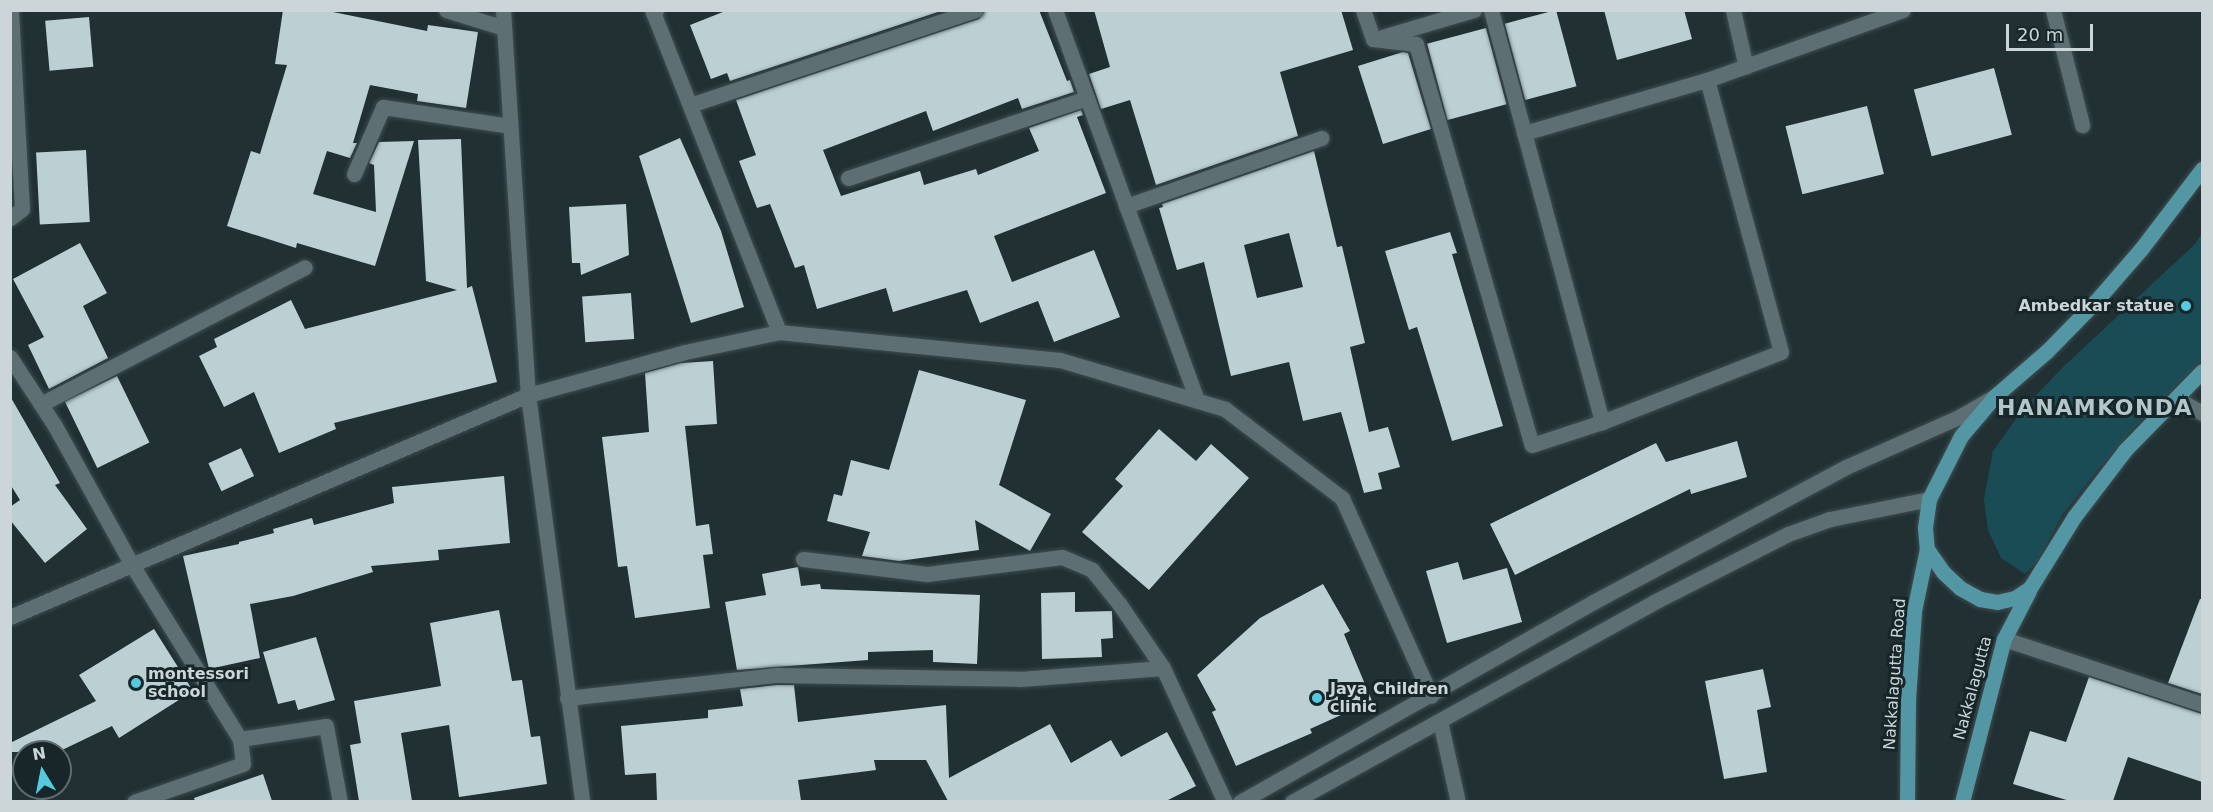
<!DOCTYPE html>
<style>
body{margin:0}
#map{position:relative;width:2213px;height:812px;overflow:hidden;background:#203033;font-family:"DejaVu Sans",sans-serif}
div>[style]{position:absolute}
.green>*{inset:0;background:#194c55}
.building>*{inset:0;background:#bccfd3;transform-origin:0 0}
.roads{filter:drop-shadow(0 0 2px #404d50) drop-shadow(0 0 2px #404d50)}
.minor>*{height:15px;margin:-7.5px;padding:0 7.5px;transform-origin:7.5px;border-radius:7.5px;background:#5e6f73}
.major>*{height:15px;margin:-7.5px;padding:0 7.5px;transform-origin:7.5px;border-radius:7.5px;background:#5397a4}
.dots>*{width:16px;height:16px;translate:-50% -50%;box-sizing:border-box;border:3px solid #172629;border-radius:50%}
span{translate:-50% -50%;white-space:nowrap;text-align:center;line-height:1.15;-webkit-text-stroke:6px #172629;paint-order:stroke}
.poi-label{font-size:16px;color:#ccd6d8;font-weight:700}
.right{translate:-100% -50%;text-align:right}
.left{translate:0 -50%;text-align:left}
.street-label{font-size:16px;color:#ccd6d8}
.district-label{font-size:22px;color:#b3c6ca;font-weight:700;letter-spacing:1.5px}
.frame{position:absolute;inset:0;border:12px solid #ccd6d8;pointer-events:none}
.north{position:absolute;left:12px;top:740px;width:60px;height:60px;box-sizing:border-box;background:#172629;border:2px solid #5f6c6f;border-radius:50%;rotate:350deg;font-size:16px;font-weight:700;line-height:24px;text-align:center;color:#ccd6d8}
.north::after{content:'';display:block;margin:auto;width:21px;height:27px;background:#55cadf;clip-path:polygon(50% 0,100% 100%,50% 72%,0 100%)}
.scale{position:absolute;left:2006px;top:24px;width:87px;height:27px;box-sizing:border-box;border:3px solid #ccd6d8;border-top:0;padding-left:8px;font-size:18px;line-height:21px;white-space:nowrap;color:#ccd6d8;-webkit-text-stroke:4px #172629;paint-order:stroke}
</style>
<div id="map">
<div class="green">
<div style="clip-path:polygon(2202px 233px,2202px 360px,2132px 430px,2097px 471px,2063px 514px,2037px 561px,2025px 574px,2001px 558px,1988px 530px,1984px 499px,1993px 451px,2023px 409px,2063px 367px,2195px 244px)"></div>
</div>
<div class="building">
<div style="clip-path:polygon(283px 10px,323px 10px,427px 31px,428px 25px,478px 32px,466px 108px,417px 101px,418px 94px,370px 85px,353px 143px,357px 143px,350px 158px,327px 151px,313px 194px,376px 212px,374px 165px,369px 163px,379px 142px,414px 141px,375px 266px,297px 243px,296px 248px,227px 226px,251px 151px,260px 154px,287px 65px,275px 64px)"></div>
<div style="clip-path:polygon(728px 10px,944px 10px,730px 81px,727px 73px,711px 79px,690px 25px)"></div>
<div style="clip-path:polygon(986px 10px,1039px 10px,1067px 81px,1070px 80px,1074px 92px,1022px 109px,1018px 98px,933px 131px,926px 111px,823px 150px,841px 196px,920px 171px,924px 185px,976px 169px,978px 175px,1039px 151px,1029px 128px,1081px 110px,1083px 115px,1077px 117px,1106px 193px,994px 236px,1012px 282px,1094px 250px,1120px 317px,1054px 342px,1038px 301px,980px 323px,967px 290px,893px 312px,886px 288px,817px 309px,804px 265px,795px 268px,770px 204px,757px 208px,739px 161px,756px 155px,736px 100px,979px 19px)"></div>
<div style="clip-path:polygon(1094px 10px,1341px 10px,1353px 50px,1280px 72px,1298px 136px,1156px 185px,1130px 100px,1101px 109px,1089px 74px,1110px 67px)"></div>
<div style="left:1556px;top:10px;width:79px;height:53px;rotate:75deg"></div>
<div style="clip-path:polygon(1604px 10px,1684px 10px,1692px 39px,1617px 60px)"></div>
<div style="left:89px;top:17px;width:50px;height:44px;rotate:85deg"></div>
<div style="left:1486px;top:28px;width:79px;height:61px;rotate:75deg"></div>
<div style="clip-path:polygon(1403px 52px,1408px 53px,1431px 129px,1383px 144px,1358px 66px)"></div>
<div style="left:1994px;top:68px;width:69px;height:83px;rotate:75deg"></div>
<div style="left:1867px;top:106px;width:70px;height:84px;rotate:76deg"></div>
<div style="clip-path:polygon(680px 138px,721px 231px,744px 307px,691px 323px,639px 156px)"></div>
<div style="clip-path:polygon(461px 139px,467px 288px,472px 286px,497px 382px,334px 423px,336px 429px,279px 453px,254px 392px,224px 407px,199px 356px,217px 347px,214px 339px,291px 300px,305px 329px,457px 290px,426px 281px,418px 140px)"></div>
<div style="left:86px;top:150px;width:72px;height:50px;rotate:87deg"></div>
<div style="clip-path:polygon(evenodd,1314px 151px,1337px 247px,1342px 246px,1365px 343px,1350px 347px,1369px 432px,1388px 427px,1400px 467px,1378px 473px,1382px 489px,1364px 493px,1341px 412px,1303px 421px,1289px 362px,1231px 376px,1204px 262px,1177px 270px,1159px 208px,1163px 207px,1162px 204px,1314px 151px,1289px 233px,1303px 287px,1257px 298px,1244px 245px,1289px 233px)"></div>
<div style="clip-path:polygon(626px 204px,629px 255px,581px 275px,580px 263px,572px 263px,569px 207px)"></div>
<div style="clip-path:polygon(1450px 232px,1457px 253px,1452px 254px,1503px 426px,1452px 441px,1417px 327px,1409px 330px,1385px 251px)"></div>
<div style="clip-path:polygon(80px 243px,107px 293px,83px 306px,108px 358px,49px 389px,28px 345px,44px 337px,13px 279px)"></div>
<div style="left:631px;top:293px;width:46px;height:49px;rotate:86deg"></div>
<div style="clip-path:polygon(713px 361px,717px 424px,685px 426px,696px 526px,709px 524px,713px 554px,703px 555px,710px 608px,635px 618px,627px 566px,618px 567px,602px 437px,649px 432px,645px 373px,681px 363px)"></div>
<div style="clip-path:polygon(919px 370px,1026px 400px,999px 485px,1051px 514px,1030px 551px,975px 520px,979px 550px,899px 561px,862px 556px,870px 532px,827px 521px,834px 494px,842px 496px,851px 460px,889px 470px)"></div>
<div style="left:117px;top:376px;width:74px;height:58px;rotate:64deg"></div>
<div style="clip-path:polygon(10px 396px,60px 483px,55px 485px,87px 529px,45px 563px,10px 520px,10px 507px,20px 500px,10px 484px)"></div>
<div style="clip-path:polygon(1159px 429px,1196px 461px,1211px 444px,1249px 478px,1149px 590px,1082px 532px,1123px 486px,1115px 479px)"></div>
<div style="clip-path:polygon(1737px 441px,1747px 477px,1691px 494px,1690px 489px,1515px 575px,1490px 524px,1656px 443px,1666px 462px)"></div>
<div style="left:241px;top:448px;width:31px;height:36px;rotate:65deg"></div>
<div style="clip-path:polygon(504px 476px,510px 543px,438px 550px,439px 560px,371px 566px,373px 572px,293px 596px,250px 604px,260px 658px,209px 669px,183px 556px,239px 544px,239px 542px,274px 533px,273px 529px,312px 518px,314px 525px,394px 503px,392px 487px)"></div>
<div style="clip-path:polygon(1458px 562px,1463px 580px,1507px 568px,1522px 622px,1447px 643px,1426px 571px)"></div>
<div style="clip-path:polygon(798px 567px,801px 586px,820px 584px,821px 589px,980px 595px,977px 664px,933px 662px,933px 650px,868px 652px,868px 660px,737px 670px,725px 602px,766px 595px,762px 574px)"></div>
<div style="clip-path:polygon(1323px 584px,1350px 631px,1344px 634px,1372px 701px,1310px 729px,1312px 733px,1236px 766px,1212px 712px,1216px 710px,1197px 675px,1260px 618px)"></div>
<div style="clip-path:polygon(1075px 592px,1075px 612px,1112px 611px,1113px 638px,1101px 639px,1102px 657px,1042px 659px,1041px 593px)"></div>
<div style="clip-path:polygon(2200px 599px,2202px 599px,2202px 694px,2168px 683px)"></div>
<div style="clip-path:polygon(499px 610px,512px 681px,522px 680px,531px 737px,540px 736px,547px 784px,459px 797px,449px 725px,401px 733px,412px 801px,359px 801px,350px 745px,361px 743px,354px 701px,441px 686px,430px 623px)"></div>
<div style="clip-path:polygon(154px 629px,193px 691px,119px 738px,112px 726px,58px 752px,10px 752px,10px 743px,96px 701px,79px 675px)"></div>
<div style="clip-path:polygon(316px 637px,335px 700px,298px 710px,295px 700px,278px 704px,263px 652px)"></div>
<div style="clip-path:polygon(1763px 669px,1771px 707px,1757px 710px,1767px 772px,1724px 779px,1705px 681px)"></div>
<div style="clip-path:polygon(2089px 677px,2202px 714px,2202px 782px,2128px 757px,2113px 801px,2070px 801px,2013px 784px,2030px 731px,2066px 742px)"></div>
<div style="clip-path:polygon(777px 685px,794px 685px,798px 722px,946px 705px,949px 778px,1050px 724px,1071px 763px,1111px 740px,1121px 757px,1167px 732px,1196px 786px,1166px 801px,948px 801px,926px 760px,874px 760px,876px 770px,798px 780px,801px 801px,657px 801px,656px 773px,625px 775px,621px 726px,708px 718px,708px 710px,743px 706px,740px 689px)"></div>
<div style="clip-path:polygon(263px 774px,272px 801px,195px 801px,194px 798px)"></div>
</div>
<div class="roads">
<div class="minor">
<div style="left:446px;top:10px;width:61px;rotate:17.2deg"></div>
<div style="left:503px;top:10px;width:386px;rotate:86.3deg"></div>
<div style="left:528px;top:395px;width:411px;rotate:82.4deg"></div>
<div style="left:656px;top:10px;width:4px;rotate:146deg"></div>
<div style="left:653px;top:12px;width:344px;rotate:68.5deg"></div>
<div style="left:1055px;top:10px;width:416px;rotate:70deg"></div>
<div style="left:1363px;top:10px;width:31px;rotate:71deg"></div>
<div style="left:1373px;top:39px;width:43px;rotate:6.6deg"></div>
<div style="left:1416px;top:44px;width:417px;rotate:73.9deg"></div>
<div style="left:1532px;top:445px;width:74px;rotate:-18.2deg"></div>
<div style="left:1491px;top:10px;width:427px;rotate:74.9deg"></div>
<div style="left:1602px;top:422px;width:192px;rotate:-21.4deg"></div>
<div style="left:1781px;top:352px;width:282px;rotate:-105.2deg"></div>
<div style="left:1733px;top:10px;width:58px;rotate:77.2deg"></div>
<div style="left:2053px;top:10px;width:119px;rotate:75.8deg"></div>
<div style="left:1382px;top:37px;width:96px;rotate:-16.4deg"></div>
<div style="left:690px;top:105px;width:301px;rotate:-18.4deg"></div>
<div style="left:1524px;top:133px;width:191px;rotate:-16.2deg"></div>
<div style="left:1707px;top:80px;width:208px;rotate:-19.7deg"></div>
<div style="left:354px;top:174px;width:73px;rotate:-66.6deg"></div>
<div style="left:383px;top:107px;width:128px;rotate:8.5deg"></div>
<div style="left:848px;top:178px;width:252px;rotate:-18.5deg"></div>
<div style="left:1126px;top:206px;width:207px;rotate:-19.2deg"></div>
<div style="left:10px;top:218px;width:15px;rotate:-37deg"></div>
<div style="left:22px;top:209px;width:199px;rotate:-93.2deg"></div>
<div style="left:10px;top:357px;width:82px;rotate:56.9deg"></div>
<div style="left:55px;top:426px;width:159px;rotate:61deg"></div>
<div style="left:132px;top:565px;width:205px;rotate:58.2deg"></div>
<div style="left:240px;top:739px;width:25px;rotate:83deg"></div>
<div style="left:243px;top:764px;width:115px;rotate:160.8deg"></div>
<div style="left:2177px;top:399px;width:29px;rotate:29deg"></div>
<div style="left:41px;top:404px;width:297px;rotate:-27.4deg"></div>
<div style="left:803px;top:559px;width:125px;rotate:6.9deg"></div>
<div style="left:927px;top:574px;width:136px;rotate:-7.2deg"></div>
<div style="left:1062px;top:557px;width:33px;rotate:23deg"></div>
<div style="left:1092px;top:570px;width:45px;rotate:51.3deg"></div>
<div style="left:1120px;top:605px;width:76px;rotate:55.7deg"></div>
<div style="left:10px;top:617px;width:564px;rotate:-23.2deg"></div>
<div style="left:528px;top:395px;width:163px;rotate:-15.3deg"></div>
<div style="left:685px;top:352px;width:96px;rotate:-12deg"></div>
<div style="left:779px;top:332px;width:282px;rotate:5.7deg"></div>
<div style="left:1060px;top:360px;width:172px;rotate:16.5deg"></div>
<div style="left:1225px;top:409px;width:147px;rotate:37.3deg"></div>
<div style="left:1342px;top:498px;width:217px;rotate:65.8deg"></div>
<div style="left:2004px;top:639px;width:208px;rotate:18.2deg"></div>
<div style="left:567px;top:698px;width:211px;rotate:-6.3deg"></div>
<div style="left:777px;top:675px;width:243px;rotate:0.9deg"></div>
<div style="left:1020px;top:679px;width:143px;rotate:-4.4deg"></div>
<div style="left:1163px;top:668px;width:148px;rotate:65.2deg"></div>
<div style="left:1440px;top:721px;width:83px;rotate:77.5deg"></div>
<div style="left:240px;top:739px;width:87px;rotate:-8.6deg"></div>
<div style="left:326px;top:726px;width:77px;rotate:79.6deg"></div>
<div style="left:1240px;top:802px;width:406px;rotate:-29.5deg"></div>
<div style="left:1593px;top:602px;width:287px;rotate:-28.1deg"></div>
<div style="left:1846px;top:467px;width:124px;rotate:-23.9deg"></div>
<div style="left:1959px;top:417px;width:39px;rotate:-30deg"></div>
<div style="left:1292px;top:802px;width:416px;rotate:-28.9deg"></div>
<div style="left:1656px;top:601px;width:148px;rotate:-26.9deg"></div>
<div style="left:1788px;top:534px;width:45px;rotate:-19.7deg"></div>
<div style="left:1830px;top:519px;width:101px;rotate:-11.4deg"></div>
</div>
<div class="major">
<div style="left:2202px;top:169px;width:101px;rotate:127.3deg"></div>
<div style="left:2141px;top:249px;width:69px;rotate:130.9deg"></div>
<div style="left:2096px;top:301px;width:70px;rotate:134.4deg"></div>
<div style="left:2047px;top:351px;width:69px;rotate:139.1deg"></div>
<div style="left:1995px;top:396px;width:52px;rotate:130.4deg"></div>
<div style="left:1961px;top:436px;width:71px;rotate:116.9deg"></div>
<div style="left:1929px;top:499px;width:29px;rotate:98deg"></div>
<div style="left:1925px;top:528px;width:21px;rotate:85deg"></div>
<div style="left:1927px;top:549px;width:29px;rotate:55deg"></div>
<div style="left:1944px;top:573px;width:22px;rotate:43deg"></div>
<div style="left:1960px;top:588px;width:23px;rotate:29deg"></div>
<div style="left:1980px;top:599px;width:17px;rotate:10deg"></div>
<div style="left:1997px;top:602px;width:18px;rotate:-13deg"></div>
<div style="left:2015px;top:598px;width:18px;rotate:-34deg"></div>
<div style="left:2030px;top:588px;width:84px;rotate:-58.2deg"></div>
<div style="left:2074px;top:517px;width:84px;rotate:-52.7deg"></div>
<div style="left:2125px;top:450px;width:110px;rotate:-45.7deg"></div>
<div style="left:1907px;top:802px;width:102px;rotate:-89.4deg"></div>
<div style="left:1908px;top:700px;width:89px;rotate:-86.1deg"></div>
<div style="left:1914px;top:611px;width:63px;rotate:-78.2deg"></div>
<div style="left:1962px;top:802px;width:168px;rotate:-75.6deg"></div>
<div style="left:2004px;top:639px;width:54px;rotate:-62.5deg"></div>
</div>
</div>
<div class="dots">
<div style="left:2186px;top:306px;background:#55cadf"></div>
<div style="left:136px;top:683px;background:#55cadf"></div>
<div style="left:1317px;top:698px;background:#55cadf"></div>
</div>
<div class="poi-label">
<span class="right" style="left:2174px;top:306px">Ambedkar statue</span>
<span class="left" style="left:148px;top:683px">montessori<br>school</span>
<span class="left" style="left:1330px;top:698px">Jaya Children<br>clinic</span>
</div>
<div class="street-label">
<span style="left:1895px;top:674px;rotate:-86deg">Nakkalagutta Road</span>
<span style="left:1973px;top:688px;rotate:-75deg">Nakkalagutta</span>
</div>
<div class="district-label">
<span style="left:2095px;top:408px">HANAMKONDA</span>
</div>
<div class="frame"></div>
<div class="north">N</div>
<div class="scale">20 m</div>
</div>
